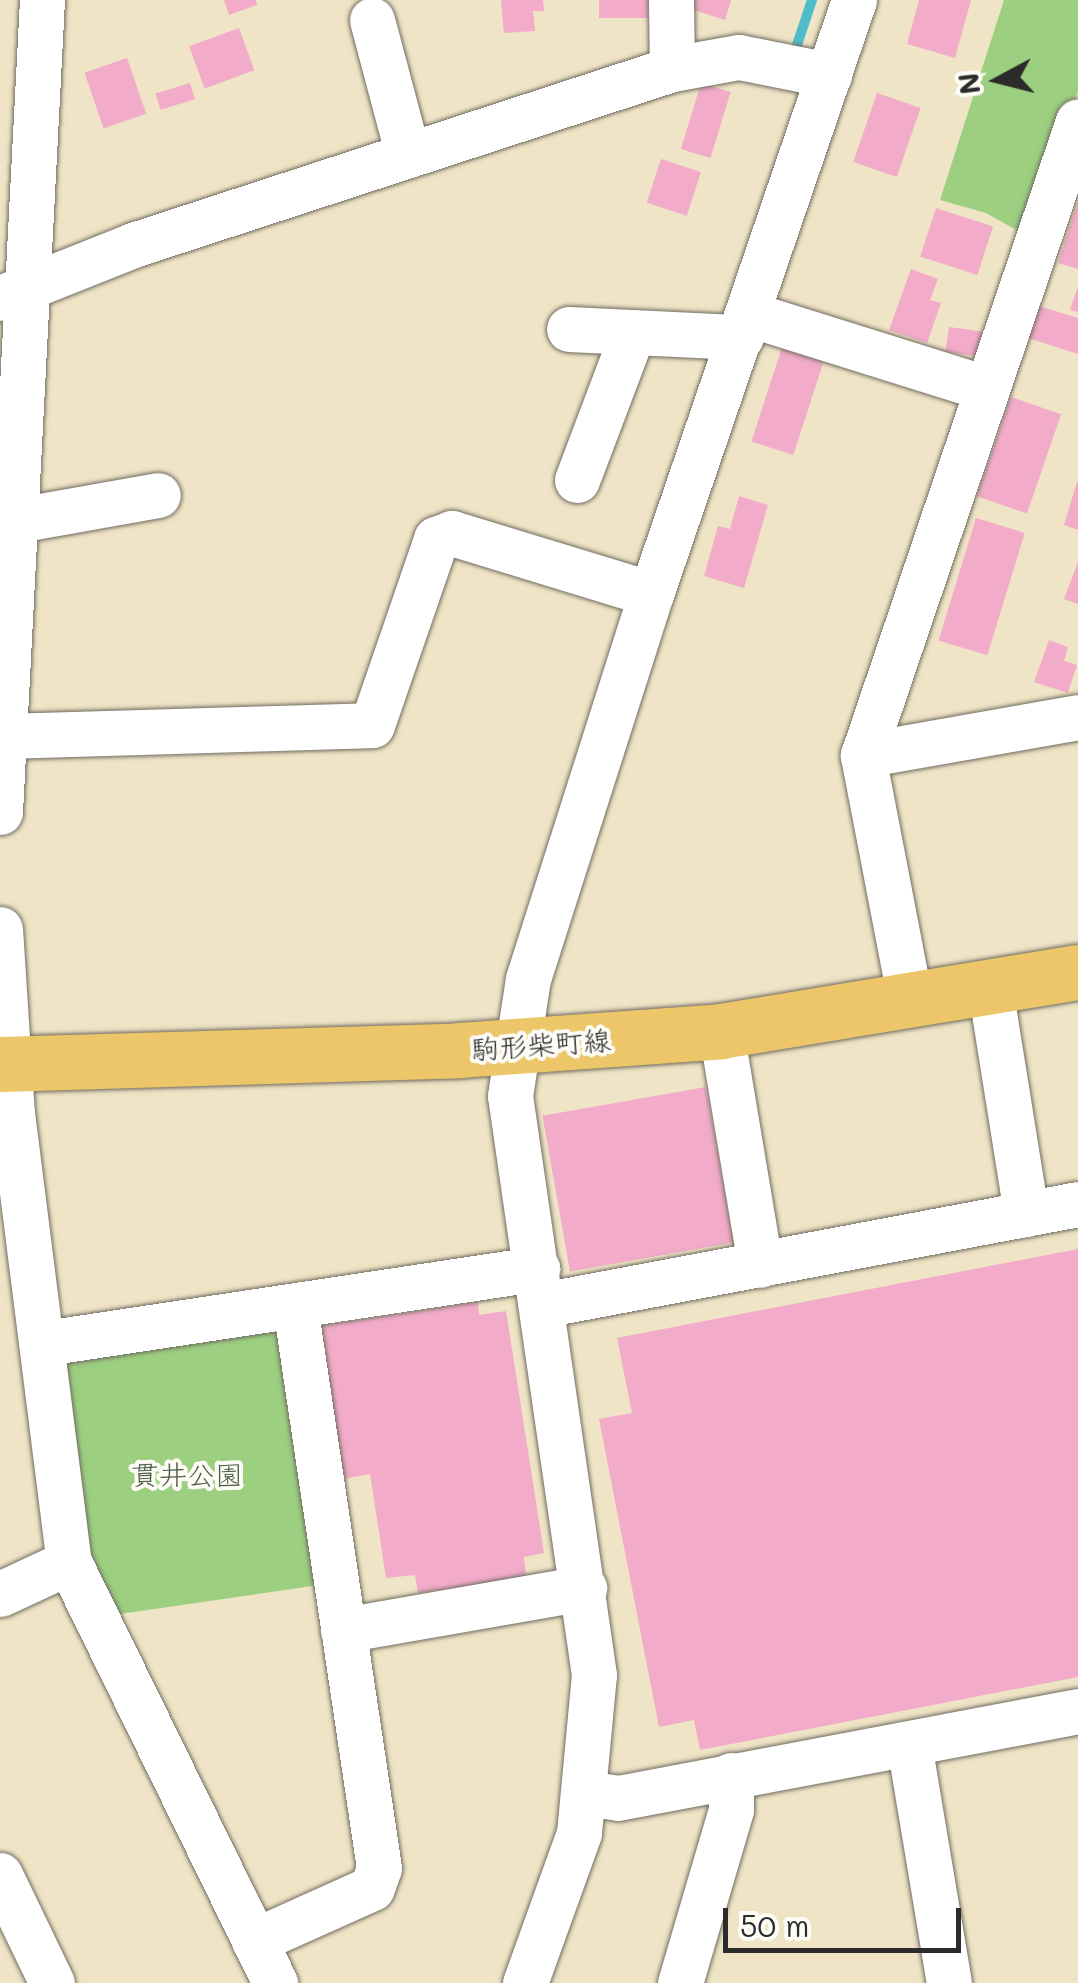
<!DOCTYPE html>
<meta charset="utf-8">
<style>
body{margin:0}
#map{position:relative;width:1078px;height:1983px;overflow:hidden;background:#f0e4c6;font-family:Mali,"Klee One",sans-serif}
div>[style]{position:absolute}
.green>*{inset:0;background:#9ccf80}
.stream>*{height:10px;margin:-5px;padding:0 5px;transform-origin:5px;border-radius:5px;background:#4fbdc9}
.building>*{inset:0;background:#f2abc8;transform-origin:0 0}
.roads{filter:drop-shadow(0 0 2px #706c61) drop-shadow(0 0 2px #706c61)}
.minor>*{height:45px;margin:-22.5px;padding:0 22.5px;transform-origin:22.5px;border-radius:22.5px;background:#fff}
.major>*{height:55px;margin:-27.5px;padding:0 27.5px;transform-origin:27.5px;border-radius:27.5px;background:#ecc669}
span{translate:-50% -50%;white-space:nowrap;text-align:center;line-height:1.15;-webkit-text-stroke:8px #fdfcf7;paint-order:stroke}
.street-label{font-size:28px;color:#2b2b2b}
.park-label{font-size:28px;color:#4d5c44}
.north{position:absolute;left:948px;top:30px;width:100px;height:100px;-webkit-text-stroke:8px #fdfcf7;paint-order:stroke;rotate:263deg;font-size:28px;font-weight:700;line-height:40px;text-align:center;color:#2b2b2b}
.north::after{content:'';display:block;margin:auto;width:35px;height:45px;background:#2b2b2b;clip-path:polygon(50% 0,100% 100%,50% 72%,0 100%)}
.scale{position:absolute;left:723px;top:1908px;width:238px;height:45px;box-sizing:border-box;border:5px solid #2b2b2b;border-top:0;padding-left:12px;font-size:30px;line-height:35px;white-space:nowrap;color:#2b2b2b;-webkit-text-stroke:8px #fdfcf7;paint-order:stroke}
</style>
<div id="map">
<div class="green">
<div style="clip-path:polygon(1004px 0,1078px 0,1078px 91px,1029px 237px,986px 213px,940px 200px)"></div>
<div style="clip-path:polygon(270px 1328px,281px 1340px,319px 1585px,113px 1615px,83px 1554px,59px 1369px,72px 1358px)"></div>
</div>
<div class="stream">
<div style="left:795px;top:51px;width:54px;rotate:-71.6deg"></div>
</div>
<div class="building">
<div style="clip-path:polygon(224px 0,256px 0,257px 5px,229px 15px)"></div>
<div style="clip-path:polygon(501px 0,543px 0,544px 11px,533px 11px,535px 31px,504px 33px)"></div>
<div style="left:599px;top:0;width:49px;height:18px"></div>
<div style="clip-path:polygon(694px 0,731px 0,725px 20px,691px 9px)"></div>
<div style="clip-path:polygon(919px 0,971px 0,955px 58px,907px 44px)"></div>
<div style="left:239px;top:28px;width:45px;height:53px;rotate:70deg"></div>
<div style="left:127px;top:58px;width:59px;height:45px;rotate:71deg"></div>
<div style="left:190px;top:83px;width:17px;height:36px;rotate:73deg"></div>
<div style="left:701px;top:83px;width:31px;height:69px;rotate:17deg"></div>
<div style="left:877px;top:93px;width:46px;height:73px;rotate:19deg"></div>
<div style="left:661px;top:159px;width:42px;height:46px;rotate:18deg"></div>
<div style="clip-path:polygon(1078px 202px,1078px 269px,1058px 263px)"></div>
<div style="left:936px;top:208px;width:60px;height:51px;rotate:18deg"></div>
<div style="clip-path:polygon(911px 269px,938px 279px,930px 300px,941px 303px,927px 343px,889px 330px)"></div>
<div style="clip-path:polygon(1077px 289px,1078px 289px,1078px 312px,1070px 310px)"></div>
<div style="clip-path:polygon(1036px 305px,1078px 318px,1078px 354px,1025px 337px)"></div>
<div style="left:949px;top:327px;width:42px;height:25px;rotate:8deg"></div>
<div style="left:786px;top:335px;width:44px;height:112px;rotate:18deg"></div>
<div style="left:1011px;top:397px;width:53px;height:105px;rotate:19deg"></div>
<div style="clip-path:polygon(1077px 482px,1078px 482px,1078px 530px,1064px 525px)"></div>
<div style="clip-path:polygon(739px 496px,768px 505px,744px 588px,704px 576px,718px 526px,730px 529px)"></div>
<div style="left:976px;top:518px;width:51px;height:128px;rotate:17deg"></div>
<div style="clip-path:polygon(1078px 562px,1078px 604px,1064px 599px)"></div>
<div style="clip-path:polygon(1049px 640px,1068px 647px,1064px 661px,1077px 665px,1068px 693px,1034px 682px)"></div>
<div style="left:706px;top:1087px;width:158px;height:166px;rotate:80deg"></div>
<div style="clip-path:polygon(1078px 1249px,1078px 1677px,700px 1750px,694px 1720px,659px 1727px,599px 1419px,632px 1413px,617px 1338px)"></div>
<div style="clip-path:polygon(478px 1302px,479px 1315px,506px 1311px,544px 1553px,524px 1557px,526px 1577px,418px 1593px,415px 1575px,386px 1578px,370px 1474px,337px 1480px,313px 1327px)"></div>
</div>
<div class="roads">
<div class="minor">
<div style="left:671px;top:0;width:69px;rotate:89.2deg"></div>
<div style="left:372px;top:20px;width:140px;rotate:75.1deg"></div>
<div style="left:0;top:298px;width:143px;rotate:-21.7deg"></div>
<div style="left:133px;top:245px;width:567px;rotate:-18.08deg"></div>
<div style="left:672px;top:69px;width:68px;rotate:-10.2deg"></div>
<div style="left:739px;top:57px;width:92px;rotate:11.3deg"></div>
<div style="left:749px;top:314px;width:247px;rotate:17.4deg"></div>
<div style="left:569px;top:329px;width:172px;rotate:2.7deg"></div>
<div style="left:577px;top:480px;width:158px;rotate:-69.3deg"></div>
<div style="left:18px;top:520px;width:142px;rotate:-10.1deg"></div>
<div style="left:3px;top:736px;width:369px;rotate:-1.7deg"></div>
<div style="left:372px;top:725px;width:197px;rotate:-71deg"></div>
<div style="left:436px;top:539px;width:17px;rotate:-21deg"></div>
<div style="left:452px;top:533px;width:208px;rotate:17deg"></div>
<div style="left:863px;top:755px;width:218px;rotate:-10deg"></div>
<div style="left:0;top:812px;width:813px;rotate:-87.04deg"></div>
<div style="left:0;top:929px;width:184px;rotate:86.3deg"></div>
<div style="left:12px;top:1113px;width:453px;rotate:82.8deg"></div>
<div style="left:69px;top:1562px;width:469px;rotate:63.9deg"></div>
<div style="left:990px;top:988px;width:229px;rotate:80.9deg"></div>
<div style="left:910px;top:1000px;width:249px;rotate:-100.9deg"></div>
<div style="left:863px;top:755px;width:669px;rotate:-71.27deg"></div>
<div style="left:721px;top:1031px;width:237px;rotate:80.5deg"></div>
<div style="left:542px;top:1305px;width:545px;rotate:-10.67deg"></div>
<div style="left:45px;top:1343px;width:498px;rotate:-8.6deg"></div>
<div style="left:0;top:1594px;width:76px;rotate:-24.9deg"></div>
<div style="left:343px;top:1630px;width:245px;rotate:-9.9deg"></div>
<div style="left:909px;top:1744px;width:242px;rotate:80.5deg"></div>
<div style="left:584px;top:1793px;width:34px;rotate:8deg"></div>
<div style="left:618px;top:1798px;width:468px;rotate:-10.7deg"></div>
<div style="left:0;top:1875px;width:120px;rotate:64.3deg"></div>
<div style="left:254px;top:1941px;width:129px;rotate:-24.2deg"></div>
<div style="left:372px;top:1888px;width:21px;rotate:-71deg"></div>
<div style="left:379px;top:1868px;width:568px;rotate:-98.5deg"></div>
<div style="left:525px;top:1983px;width:159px;rotate:-70.2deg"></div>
<div style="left:579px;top:1833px;width:159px;rotate:-84.6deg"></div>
<div style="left:594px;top:1675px;width:585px;rotate:-98.25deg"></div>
<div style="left:510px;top:1096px;width:118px;rotate:-81.3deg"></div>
<div style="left:528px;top:979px;width:404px;rotate:-72.3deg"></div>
<div style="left:651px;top:594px;width:628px;rotate:-71.13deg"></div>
<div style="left:680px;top:1983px;width:180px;rotate:-73.6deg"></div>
<div style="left:731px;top:1810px;width:35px;rotate:-90deg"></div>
</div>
<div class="major">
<div style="left:0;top:1064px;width:459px;rotate:-1.7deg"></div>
<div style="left:459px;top:1050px;width:263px;rotate:-4.1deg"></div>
<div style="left:721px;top:1031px;width:362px;rotate:-9.4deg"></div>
</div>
</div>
<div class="street-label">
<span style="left:541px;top:1044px;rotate:-4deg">駒形柴町線</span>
</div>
<div class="park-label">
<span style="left:187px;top:1474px">貫井公園</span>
</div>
<div class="north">N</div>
<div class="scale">50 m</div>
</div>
